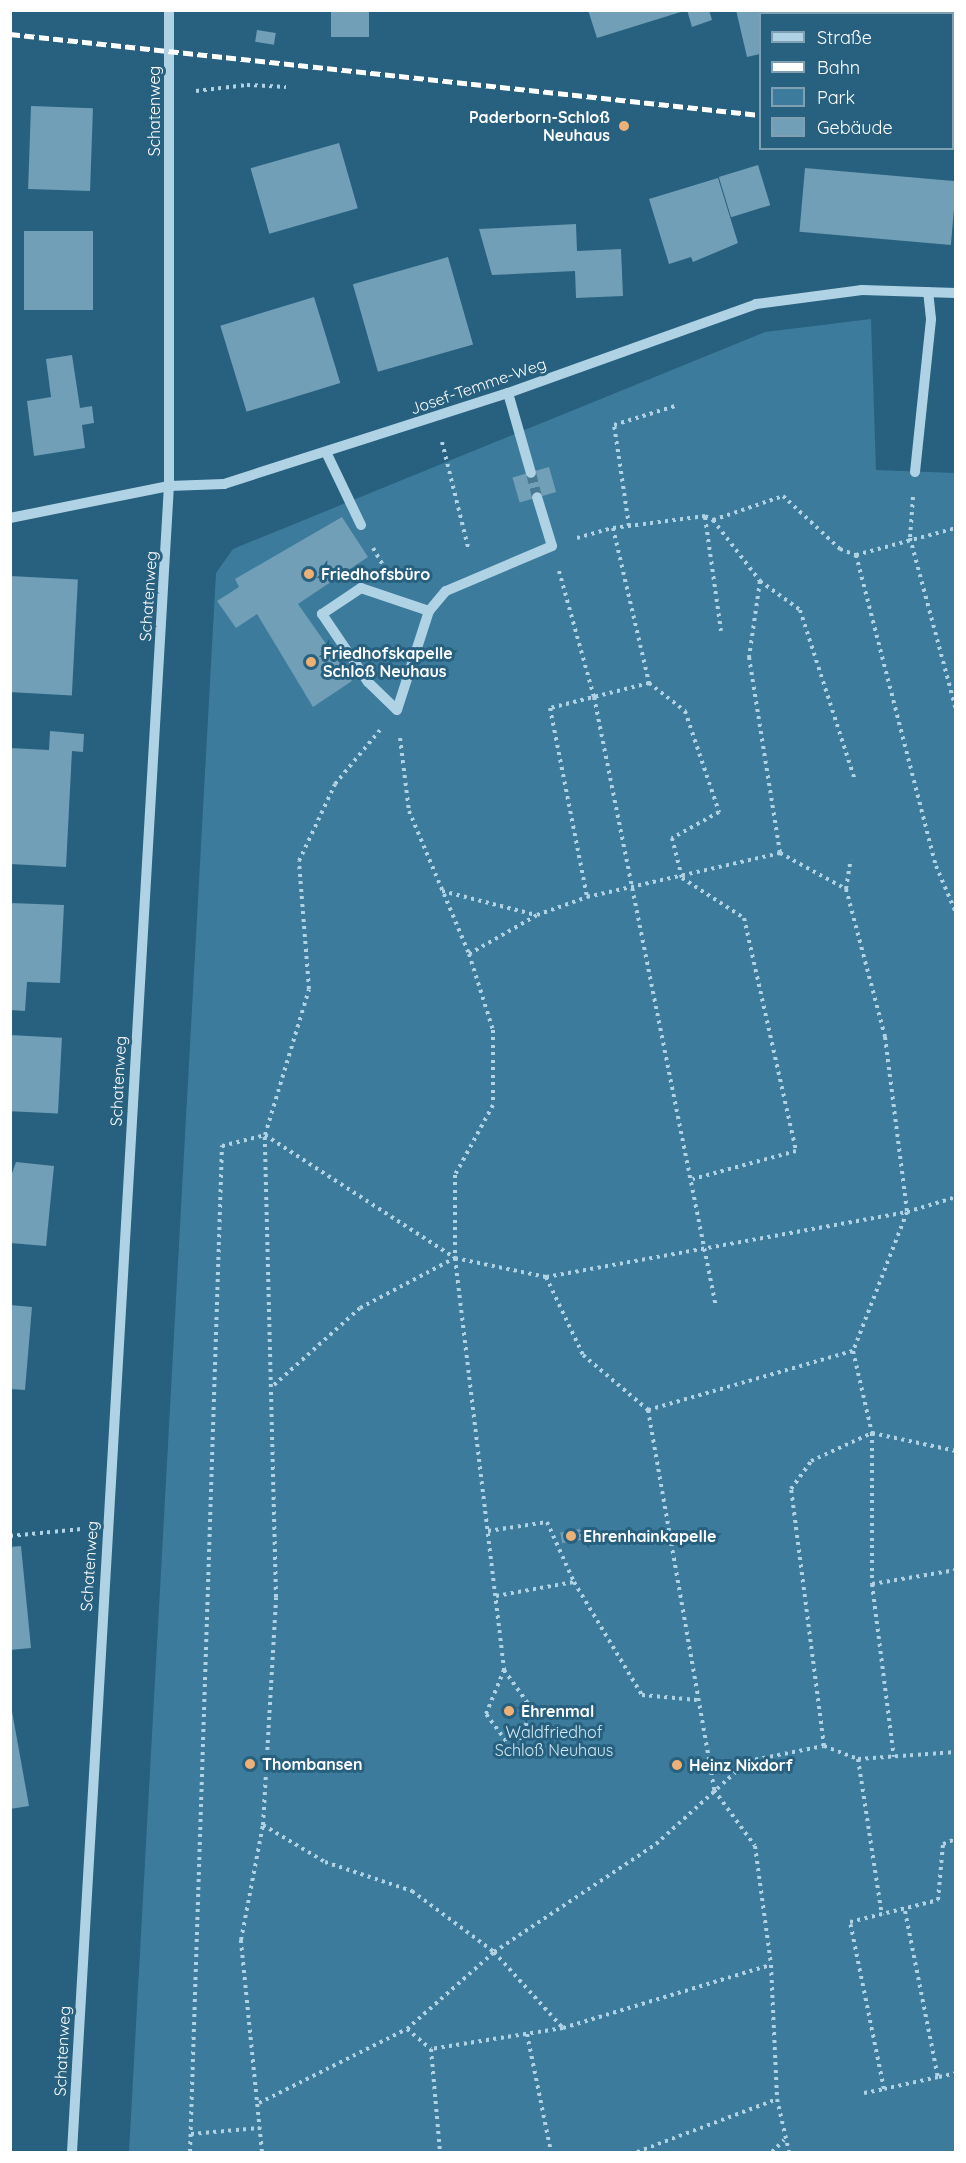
<!DOCTYPE html>
<meta charset="utf-8">
<style>
body{margin:0}
#map{position:relative;width:966px;height:2163px;overflow:hidden;background:#28607f;font-family:Quicksand,sans-serif}
div>[style]{position:absolute}
.green>*{inset:0;background:#3c7b9c}
.building>*{inset:0;background:#709fb7;transform-origin:0 0}
.minor-tunnel>*{height:10px;margin-top:-5px;transform-origin:0;background:repeating-linear-gradient(90deg,#487892 0 10px,transparent 0 15px)}
.path>*{height:4px;margin-top:-2px;transform-origin:0;background:repeating-linear-gradient(90deg,#afd3e5 0 3px,transparent 0 7.5px)}
.minor>*{height:10px;margin:-5px;padding:0 5px;transform-origin:5px;border-radius:5px;background:#afd3e5}
.rail>*{height:4.5px;margin-top:-2.25px;transform-origin:0;background:repeating-linear-gradient(90deg,#fff 0 10px,transparent 0 14.5px)}
.dots>*{width:16px;height:16px;translate:-50% -50%;box-sizing:border-box;border:3px solid #28607f;border-radius:50%}
span{translate:-50% -50%;white-space:nowrap;text-align:center;line-height:1.15;-webkit-text-stroke:6px #28607f;paint-order:stroke}
.street-label{font-size:16px;color:#fff}
.poi-label{font-size:16px;color:#fff;font-weight:700}
.right{translate:-100% -50%;text-align:right}
.left{translate:0 -50%;text-align:left}
.park-label{font-size:16px;color:#d1e9f4}
.frame{position:absolute;inset:0;border:12px solid #fff;pointer-events:none}
.legend{position:absolute;left:759px;top:12px;width:195px;height:138px;box-sizing:border-box;background:#28607f;border:2px solid #7ea0b2;margin:0;padding:8px 10px;list-style:none;font-size:18px;color:#fff}
.legend li{display:flex;align-items:center;gap:12px;height:30px}
.legend b{width:30px;border:2px solid #7ea0b2}
</style>
<div id="map">
<div class="green">
<div style="clip-path:polygon(871px 319px,876px 470px,956px 473px,955px 2152px,129px 2152px,216px 573px,233px 549px,765px 332px)"></div>
</div>
<div class="building">
<div style="left:331px;top:10px;width:38px;height:27px"></div>
<div style="clip-path:polygon(588px 10px,684px 10px,684px 11px,597px 38px)"></div>
<div style="clip-path:polygon(687px 10px,709px 10px,712px 20px,692px 27px)"></div>
<div style="clip-path:polygon(736px 10px,824px 10px,824px 14px,760px 14px,760px 54px,747px 57px)"></div>
<div style="left:866px;top:10px;width:84px;height:4px"></div>
<div style="left:257px;top:30px;width:19px;height:12px;rotate:9deg"></div>
<div style="left:31px;top:106px;width:62px;height:83px;rotate:2deg"></div>
<div style="left:339px;top:143px;width:68px;height:92px;rotate:74deg"></div>
<div style="left:758px;top:165px;width:42px;height:41px;rotate:73deg"></div>
<div style="left:805px;top:168px;width:152px;height:64px;rotate:5deg"></div>
<div style="clip-path:polygon(718px 178px,738px 243px,693px 262px,691px 257px,669px 264px,649px 199px)"></div>
<div style="clip-path:polygon(576px 224px,577px 251px,621px 249px,623px 296px,576px 298px,575px 271px,492px 275px,479px 229px)"></div>
<div style="left:24px;top:231px;width:69px;height:79px"></div>
<div style="left:448px;top:257px;width:91px;height:99px;rotate:74deg"></div>
<div style="left:314px;top:297px;width:90px;height:98px;rotate:73deg"></div>
<div style="clip-path:polygon(72px 355px,80px 408px,92px 406px,94px 423px,82px 425px,85px 448px,34px 456px,27px 401px,51px 397px,46px 359px)"></div>
<div style="left:549px;top:467px;width:26px;height:38px;rotate:74deg"></div>
<div style="clip-path:polygon(342px 517px,368px 557px,298px 604px,352px 681px,313px 707px,257px 614px,236px 628px,217px 601px,239px 587px,235px 579px)"></div>
<div style="left:10px;top:576px;width:68px;height:116px;rotate:3deg"></div>
<div style="clip-path:polygon(50px 731px,84px 734px,83px 752px,72px 751px,66px 867px,10px 864px,10px 748px,49px 750px)"></div>
<div style="clip-path:polygon(10px 903px,64px 905px,60px 983px,27px 982px,25px 1011px,10px 1010px)"></div>
<div style="left:10px;top:1035px;width:52px;height:76px;rotate:3deg"></div>
<div style="clip-path:polygon(16px 1162px,54px 1166px,46px 1246px,10px 1243px,10px 1179px)"></div>
<div style="clip-path:polygon(10px 1305px,32px 1307px,25px 1390px,10px 1389px)"></div>
<div style="left:580px;top:1529px;width:11px;height:20px;rotate:80deg"></div>
<div style="clip-path:polygon(21px 1546px,31px 1648px,10px 1650px,10px 1547px)"></div>
<div style="clip-path:polygon(10px 1700px,29px 1806px,10px 1809px)"></div>
</div>
<div class="minor-tunnel">
<div style="left:531px;top:473px;width:25px;rotate:76deg"></div>
</div>
<div class="path">
<div style="left:835px;top:10px;width:4px;rotate:90deg"></div>
<div style="left:196px;top:91px;width:51px;rotate:-6.7deg"></div>
<div style="left:247px;top:85px;width:39px;rotate:3deg"></div>
<div style="left:442px;top:442px;width:112px;rotate:76.1deg"></div>
<div style="left:913px;top:497px;width:41px;rotate:94.2deg"></div>
<div style="left:910px;top:538px;width:178px;rotate:75deg"></div>
<div style="left:705px;top:517px;width:115px;rotate:82deg"></div>
<div style="left:713px;top:520px;width:77px;rotate:52.4deg"></div>
<div style="left:760px;top:581px;width:77px;rotate:98.2deg"></div>
<div style="left:749px;top:657px;width:198px;rotate:81deg"></div>
<div style="left:629px;top:526px;width:102px;rotate:-98.4deg"></div>
<div style="left:614px;top:425px;width:64px;rotate:-17.3deg"></div>
<div style="left:613px;top:528px;width:159px;rotate:76.9deg"></div>
<div style="left:649px;top:683px;width:102px;rotate:165.8deg"></div>
<div style="left:550px;top:708px;width:193px;rotate:78.9deg"></div>
<div style="left:587px;top:897px;width:198px;rotate:-12.8deg"></div>
<div style="left:780px;top:853px;width:75px;rotate:28.6deg"></div>
<div style="left:846px;top:889px;width:153px;rotate:75.2deg"></div>
<div style="left:885px;top:1037px;width:176px;rotate:82.8deg"></div>
<div style="left:907px;top:1212px;width:51px;rotate:-17deg"></div>
<div style="left:577px;top:538px;width:37px;rotate:-16deg"></div>
<div style="left:613px;top:528px;width:93px;rotate:-7.4deg"></div>
<div style="left:705px;top:516px;width:9px;rotate:27deg"></div>
<div style="left:713px;top:520px;width:74px;rotate:-18.9deg"></div>
<div style="left:783px;top:496px;width:78px;rotate:42.9deg"></div>
<div style="left:840px;top:549px;width:17px;rotate:21deg"></div>
<div style="left:856px;top:555px;width:104px;rotate:-15.1deg"></div>
<div style="left:373px;top:548px;width:22px;rotate:60deg"></div>
<div style="left:856px;top:555px;width:321px;rotate:75.6deg"></div>
<div style="left:936px;top:866px;width:51px;rotate:66.9deg"></div>
<div style="left:559px;top:571px;width:131px;rotate:74.5deg"></div>
<div style="left:594px;top:697px;width:622px;rotate:78.69deg"></div>
<div style="left:760px;top:581px;width:49px;rotate:35.9deg"></div>
<div style="left:800px;top:610px;width:179px;rotate:72.1deg"></div>
<div style="left:649px;top:683px;width:46px;rotate:37.9deg"></div>
<div style="left:685px;top:711px;width:107px;rotate:71.4deg"></div>
<div style="left:719px;top:812px;width:54px;rotate:151deg"></div>
<div style="left:672px;top:838px;width:41px;rotate:76deg"></div>
<div style="left:682px;top:878px;width:74px;rotate:32.8deg"></div>
<div style="left:744px;top:918px;width:239px;rotate:77.4deg"></div>
<div style="left:796px;top:1151px;width:107px;rotate:164.8deg"></div>
<div style="left:400px;top:738px;width:74px;rotate:83deg"></div>
<div style="left:409px;top:811px;width:155px;rotate:67.2deg"></div>
<div style="left:469px;top:954px;width:80px;rotate:72.5deg"></div>
<div style="left:493px;top:1030px;width:75px;rotate:90deg"></div>
<div style="left:493px;top:1105px;width:80px;rotate:118.5deg"></div>
<div style="left:455px;top:1175px;width:83px;rotate:90deg"></div>
<div style="left:846px;top:889px;width:30px;rotate:-81deg"></div>
<div style="left:442px;top:891px;width:97px;rotate:14.3deg"></div>
<div style="left:469px;top:954px;width:78px;rotate:-29.8deg"></div>
<div style="left:537px;top:915px;width:53px;rotate:-19.8deg"></div>
<div style="left:546px;top:1277px;width:367px;rotate:-10.2deg"></div>
<div style="left:907px;top:1212px;width:149px;rotate:111.2deg"></div>
<div style="left:274px;top:1385px;width:115px;rotate:-41.8deg"></div>
<div style="left:360px;top:1308px;width:107px;rotate:-27.8deg"></div>
<div style="left:455px;top:1258px;width:415px;rotate:83.2deg"></div>
<div style="left:504px;top:1670px;width:48px;rotate:54.3deg"></div>
<div style="left:532px;top:1709px;width:47px;rotate:111.1deg"></div>
<div style="left:515px;top:1753px;width:49px;rotate:-126.6deg"></div>
<div style="left:486px;top:1714px;width:48px;rotate:-67.8deg"></div>
<div style="left:648px;top:1410px;width:213px;rotate:-16.1deg"></div>
<div style="left:853px;top:1351px;width:84px;rotate:77deg"></div>
<div style="left:872px;top:1433px;width:151px;rotate:90deg"></div>
<div style="left:872px;top:1584px;width:174px;rotate:82.8deg"></div>
<div style="left:488px;top:1531px;width:60px;rotate:-8.7deg"></div>
<div style="left:547px;top:1522px;width:66px;rotate:65.8deg"></div>
<div style="left:574px;top:1582px;width:132px;rotate:59deg"></div>
<div style="left:642px;top:1695px;width:55px;rotate:5.2deg"></div>
<div style="left:10px;top:1536px;width:72px;rotate:-5.6deg"></div>
<div style="left:872px;top:1584px;width:85px;rotate:-9.5deg"></div>
<div style="left:496px;top:1596px;width:79px;rotate:-10.2deg"></div>
<div style="left:824px;top:1746px;width:259px;rotate:-97.3deg"></div>
<div style="left:791px;top:1489px;width:34px;rotate:-54deg"></div>
<div style="left:811px;top:1461px;width:67px;rotate:-24.7deg"></div>
<div style="left:872px;top:1433px;width:86px;rotate:12.1deg"></div>
<div style="left:858px;top:1759px;width:158px;rotate:81.3deg"></div>
<div style="left:263px;top:1825px;width:72px;rotate:30.8deg"></div>
<div style="left:325px;top:1862px;width:92px;rotate:18.4deg"></div>
<div style="left:412px;top:1891px;width:102px;rotate:36.6deg"></div>
<div style="left:494px;top:1952px;width:103px;rotate:47.8deg"></div>
<div style="left:563px;top:2028px;width:134px;rotate:171deg"></div>
<div style="left:431px;top:2049px;width:103px;rotate:85deg"></div>
<div style="left:905px;top:1911px;width:169px;rotate:78.8deg"></div>
<div style="left:938px;top:2077px;width:55px;rotate:167.5deg"></div>
<div style="left:884px;top:2089px;width:170px;rotate:-101.5deg"></div>
<div style="left:850px;top:1922px;width:91px;rotate:-14deg"></div>
<div style="left:938px;top:1900px;width:56px;rotate:-84.9deg"></div>
<div style="left:943px;top:1844px;width:14px;rotate:-21deg"></div>
<div style="left:563px;top:2028px;width:217px;rotate:-16.9deg"></div>
<div style="left:407px;top:2029px;width:31px;rotate:40deg"></div>
<div style="left:527px;top:2034px;width:120px;rotate:78.5deg"></div>
<div style="left:939px;top:2077px;width:17px;rotate:-13deg"></div>
<div style="left:864px;top:2093px;width:20px;rotate:-11deg"></div>
<div style="left:259px;top:2103px;width:165px;rotate:-26.6deg"></div>
<div style="left:407px;top:2029px;width:116px;rotate:-41.5deg"></div>
<div style="left:494px;top:1952px;width:195px;rotate:-33.7deg"></div>
<div style="left:656px;top:1844px;width:124px;rotate:-42.1deg"></div>
<div style="left:748px;top:1761px;width:77px;rotate:-11.2deg"></div>
<div style="left:824px;top:1746px;width:36px;rotate:21deg"></div>
<div style="left:858px;top:1759px;width:98px;rotate:-4.1deg"></div>
<div style="left:191px;top:2134px;width:69px;rotate:-5deg"></div>
<div style="left:190px;top:2152px;width:1007px;rotate:-88.18deg"></div>
<div style="left:222px;top:1146px;width:44px;rotate:-14.3deg"></div>
<div style="left:265px;top:1135px;width:226px;rotate:32.9deg"></div>
<div style="left:455px;top:1258px;width:93px;rotate:11.8deg"></div>
<div style="left:546px;top:1277px;width:86px;rotate:64.6deg"></div>
<div style="left:583px;top:1355px;width:85px;rotate:40.2deg"></div>
<div style="left:648px;top:1410px;width:386px;rotate:80.1deg"></div>
<div style="left:714px;top:1790px;width:69px;rotate:53.8deg"></div>
<div style="left:755px;top:1846px;width:120px;rotate:82.3deg"></div>
<div style="left:771px;top:1965px;width:134px;rotate:87.4deg"></div>
<div style="left:777px;top:2099px;width:54px;rotate:77.2deg"></div>
<div style="left:262px;top:2152px;width:213px;rotate:-95.7deg"></div>
<div style="left:241px;top:1940px;width:117px;rotate:-79.2deg"></div>
<div style="left:263px;top:1825px;width:228px;rotate:-86.7deg"></div>
<div style="left:276px;top:1597px;width:462px;rotate:-91.4deg"></div>
<div style="left:265px;top:1135px;width:152px;rotate:-73.2deg"></div>
<div style="left:309px;top:989px;width:128px;rotate:-94.5deg"></div>
<div style="left:299px;top:861px;width:85px;rotate:-64.9deg"></div>
<div style="left:335px;top:784px;width:70px;rotate:-50.2deg"></div>
<div style="left:637px;top:2152px;width:150px;rotate:-20.7deg"></div>
<div style="left:772px;top:2152px;width:17px;rotate:-45deg"></div>
</div>
<div class="minor">
<div style="left:508px;top:393px;width:83px;rotate:74deg"></div>
<div style="left:326px;top:452px;width:81px;rotate:64.4deg"></div>
<div style="left:915px;top:472px;width:154px;rotate:-84deg"></div>
<div style="left:931px;top:319px;width:27px;rotate:-96deg"></div>
<div style="left:10px;top:518px;width:162px;rotate:-11.4deg"></div>
<div style="left:169px;top:486px;width:55px;rotate:-2.1deg"></div>
<div style="left:224px;top:484px;width:298px;rotate:-17.8deg"></div>
<div style="left:508px;top:393px;width:263px;rotate:-19.7deg"></div>
<div style="left:756px;top:304px;width:107px;rotate:-7.5deg"></div>
<div style="left:862px;top:290px;width:94px;rotate:1.8deg"></div>
<div style="left:429px;top:611px;width:72px;rotate:-161.3deg"></div>
<div style="left:361px;top:588px;width:47px;rotate:146.3deg"></div>
<div style="left:322px;top:614px;width:82px;rotate:55.9deg"></div>
<div style="left:368px;top:682px;width:40px;rotate:44deg"></div>
<div style="left:397px;top:710px;width:104px;rotate:-72.1deg"></div>
<div style="left:429px;top:611px;width:26px;rotate:-50deg"></div>
<div style="left:446px;top:591px;width:115px;rotate:-23deg"></div>
<div style="left:552px;top:546px;width:51px;rotate:-107deg"></div>
<div style="left:72px;top:2152px;width:1669px;rotate:-86.67deg"></div>
<div style="left:169px;top:486px;width:476px;rotate:-90deg"></div>
</div>
<div class="rail">
<div style="left:10px;top:34px;width:754px;rotate:6.16deg"></div>
<div style="left:952px;top:134px;width:4px;rotate:14deg"></div>
</div>
<div class="dots">
<div style="left:624px;top:126px;background:#edb175"></div>
<div style="left:309px;top:574px;background:#edb175"></div>
<div style="left:311px;top:662px;background:#edb175"></div>
<div style="left:571px;top:1536px;background:#edb175"></div>
<div style="left:509px;top:1711px;background:#edb175"></div>
<div style="left:250px;top:1764px;background:#edb175"></div>
<div style="left:677px;top:1765px;background:#edb175"></div>
</div>
<div class="street-label">
<span style="left:154px;top:111px;rotate:-90deg">Schatenweg</span>
<span style="left:478px;top:386px;rotate:-19deg">Josef-Temme-Weg</span>
<span style="left:148px;top:596px;rotate:-86deg">Schatenweg</span>
<span style="left:118px;top:1081px;rotate:-87deg">Schatenweg</span>
<span style="left:89px;top:1566px;rotate:-86deg">Schatenweg</span>
<span style="left:62px;top:2051px;rotate:-87deg">Schatenweg</span>
</div>
<div class="poi-label">
<span class="right" style="left:610px;top:126px">Paderborn-Schloß<br>Neuhaus</span>
<span class="left" style="left:321px;top:574px">Friedhofsbüro</span>
<span class="left" style="left:323px;top:662px">Friedhofskapelle<br>Schloß Neuhaus</span>
<span class="left" style="left:583px;top:1536px">Ehrenhainkapelle</span>
<span class="left" style="left:521px;top:1711px">Ehrenmal</span>
<span class="left" style="left:262px;top:1764px">Thombansen</span>
<span class="left" style="left:689px;top:1765px">Heinz Nixdorf</span>
</div>
<div class="park-label">
<span style="left:554px;top:1741px">Waldfriedhof<br>Schloß Neuhaus</span>
</div>
<div class="frame"></div>
<ul class="legend">
<li><b style="height:8px;background:#afd3e5"></b>Straße</li>
<li><b style="height:8px;background:#fff"></b>Bahn</li>
<li><b style="height:16px;background:#3c7b9c"></b>Park</li>
<li><b style="height:16px;background:#709fb7"></b>Gebäude</li>
</ul>
</div>
